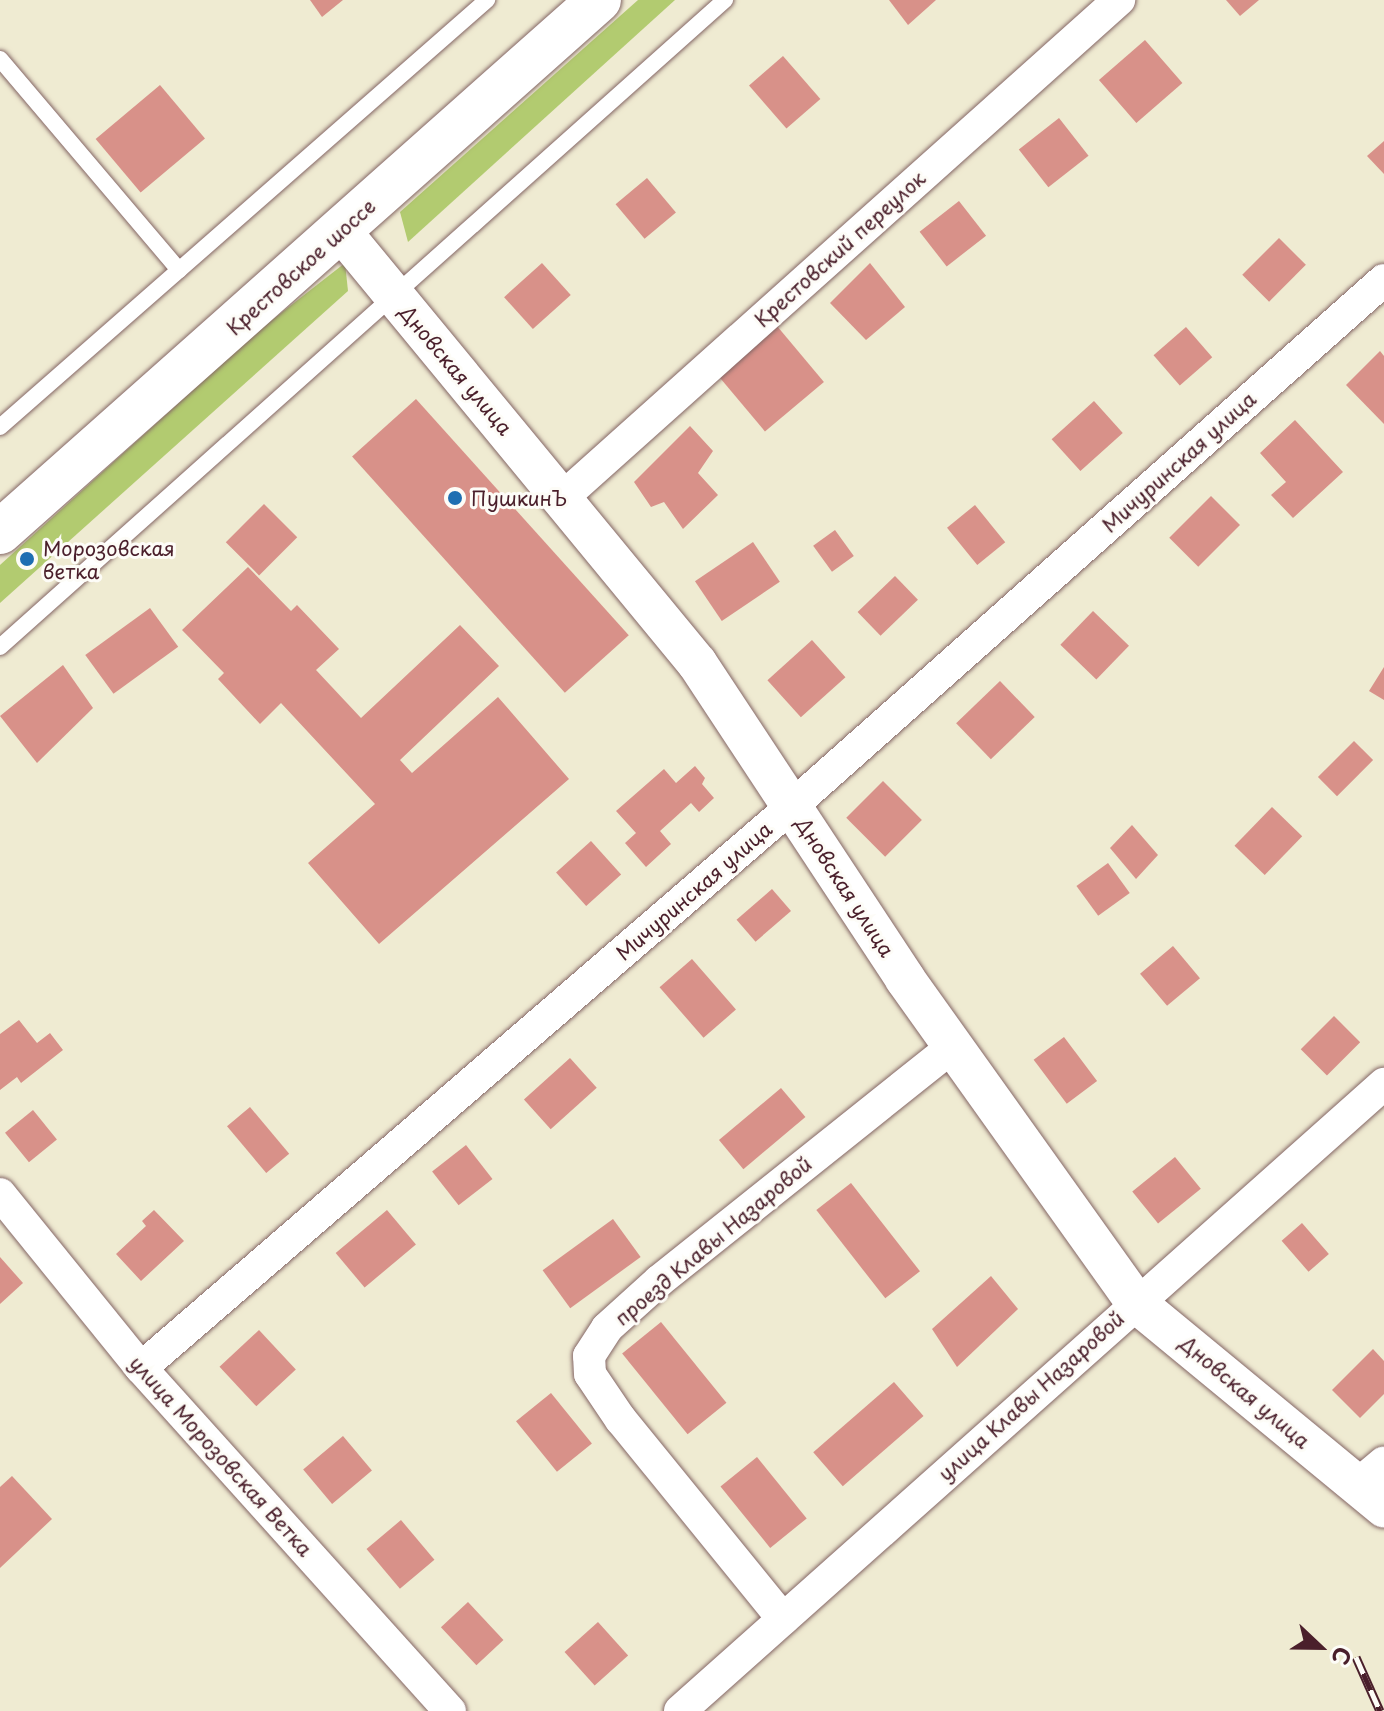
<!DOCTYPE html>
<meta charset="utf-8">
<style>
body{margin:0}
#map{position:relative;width:1384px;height:1711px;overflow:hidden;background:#efebd2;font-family:"Playpen Sans",sans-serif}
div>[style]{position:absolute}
.green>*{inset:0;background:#b2cb70}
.building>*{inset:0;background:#d89189;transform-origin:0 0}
.roads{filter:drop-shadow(0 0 2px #846665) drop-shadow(0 0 2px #846665)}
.service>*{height:16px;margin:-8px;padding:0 8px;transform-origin:8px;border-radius:8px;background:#fff}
.minor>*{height:32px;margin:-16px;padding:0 16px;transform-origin:16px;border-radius:16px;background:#fff}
.tertiary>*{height:40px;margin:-20px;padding:0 20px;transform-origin:20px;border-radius:20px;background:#fff}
.primary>*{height:44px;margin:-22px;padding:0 22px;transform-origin:22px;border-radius:22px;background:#fff}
.rail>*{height:9px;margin-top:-4.5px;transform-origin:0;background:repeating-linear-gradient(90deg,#fdfcf7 0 18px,#4a1f2b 0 36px);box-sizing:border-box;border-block:2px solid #4a1f2b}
.dots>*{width:22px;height:22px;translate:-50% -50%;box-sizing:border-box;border:4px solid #fdfcf7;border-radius:50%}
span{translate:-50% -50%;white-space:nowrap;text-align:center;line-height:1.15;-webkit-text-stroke:6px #fdfcf7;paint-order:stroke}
.street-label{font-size:20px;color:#4a1f2b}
.poi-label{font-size:20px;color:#4a1f2b}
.left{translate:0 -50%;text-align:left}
.north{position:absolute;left:1280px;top:1607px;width:80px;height:80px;-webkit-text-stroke:6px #fdfcf7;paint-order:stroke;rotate:112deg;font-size:22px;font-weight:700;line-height:32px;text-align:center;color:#4a1f2b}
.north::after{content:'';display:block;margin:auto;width:28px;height:36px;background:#4a1f2b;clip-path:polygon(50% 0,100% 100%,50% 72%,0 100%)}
</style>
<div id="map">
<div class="green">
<div style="clip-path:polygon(638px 0,675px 0,408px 242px,400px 212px)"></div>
<div style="clip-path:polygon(345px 263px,348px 291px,0 603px,0 565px,258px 331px)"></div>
</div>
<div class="building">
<div style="clip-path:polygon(310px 0,343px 0,322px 17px)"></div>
<div style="clip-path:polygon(889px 0,936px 0,908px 25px)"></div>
<div style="clip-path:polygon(1226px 0,1259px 0,1240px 16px)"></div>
<div style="left:1145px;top:40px;width:57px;height:61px;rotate:49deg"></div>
<div style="left:783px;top:56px;width:57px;height:45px;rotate:49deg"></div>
<div style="left:160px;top:85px;width:70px;height:84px;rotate:50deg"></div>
<div style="left:1059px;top:118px;width:48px;height:51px;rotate:52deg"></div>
<div style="clip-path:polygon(1384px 141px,1384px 174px,1367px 156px)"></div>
<div style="left:647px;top:178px;width:45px;height:41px;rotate:50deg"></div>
<div style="left:959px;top:201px;width:44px;height:50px;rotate:52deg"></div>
<div style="left:1279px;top:238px;width:38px;height:52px;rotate:45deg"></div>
<div style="left:542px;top:263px;width:43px;height:51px;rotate:48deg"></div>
<div style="clip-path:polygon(870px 263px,905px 307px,866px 340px,830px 303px)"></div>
<div style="left:777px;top:326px;width:73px;height:77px;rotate:50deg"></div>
<div style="left:1186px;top:327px;width:40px;height:43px;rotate:49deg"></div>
<div style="clip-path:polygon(1380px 351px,1384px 356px,1384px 424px,1346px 385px)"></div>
<div style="left:416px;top:399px;width:318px;height:86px;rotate:48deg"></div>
<div style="left:1094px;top:401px;width:43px;height:57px;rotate:48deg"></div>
<div style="clip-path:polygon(1295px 420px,1343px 472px,1293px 518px,1271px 495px,1286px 482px,1260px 453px)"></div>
<div style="clip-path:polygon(690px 426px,713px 451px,698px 473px,718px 495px,683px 529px,664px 502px,651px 507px,634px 482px)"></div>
<div style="left:1211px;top:496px;width:41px;height:59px;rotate:45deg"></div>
<div style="left:264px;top:504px;width:47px;height:54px;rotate:45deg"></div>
<div style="left:975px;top:505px;width:48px;height:36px;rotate:51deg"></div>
<div style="left:835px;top:530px;width:32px;height:27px;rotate:54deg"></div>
<div style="left:753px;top:542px;width:48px;height:70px;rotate:56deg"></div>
<div style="clip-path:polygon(248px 567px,291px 611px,297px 605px,339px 649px,316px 670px,361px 718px,460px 625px,499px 666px,400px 760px,412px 773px,498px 697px,569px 779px,379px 944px,308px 863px,375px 804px,281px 703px,260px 724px,218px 679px,224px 673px,182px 630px)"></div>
<div style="left:895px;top:576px;width:33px;height:52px;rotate:46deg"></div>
<div style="left:150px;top:608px;width:48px;height:80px;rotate:54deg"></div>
<div style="left:1093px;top:611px;width:50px;height:47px;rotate:44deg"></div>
<div style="left:812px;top:640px;width:50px;height:60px;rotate:48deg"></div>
<div style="clip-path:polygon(63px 665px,93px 708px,37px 763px,0 716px)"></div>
<div style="clip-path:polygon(1384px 667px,1384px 700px,1369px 691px)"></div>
<div style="left:1000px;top:681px;width:50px;height:61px;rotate:46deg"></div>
<div style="left:1354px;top:741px;width:27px;height:51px;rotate:45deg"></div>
<div style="clip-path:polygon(695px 766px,705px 778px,702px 784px,714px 798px,699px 812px,691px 803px,660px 831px,671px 844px,646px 867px,625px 843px,636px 833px,616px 811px,664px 769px,676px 783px)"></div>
<div style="left:883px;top:781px;width:55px;height:52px;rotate:45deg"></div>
<div style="left:1272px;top:807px;width:42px;height:54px;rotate:44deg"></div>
<div style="clip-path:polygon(1132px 825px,1158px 855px,1136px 879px,1110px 848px)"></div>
<div style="left:591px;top:841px;width:45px;height:47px;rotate:48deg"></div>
<div style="left:1108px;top:863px;width:37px;height:39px;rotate:54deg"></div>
<div style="left:772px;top:889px;width:29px;height:47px;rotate:49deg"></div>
<div style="left:1173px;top:946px;width:42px;height:43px;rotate:50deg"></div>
<div style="left:692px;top:959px;width:67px;height:43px;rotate:49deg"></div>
<div style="left:1334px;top:1016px;width:37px;height:47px;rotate:45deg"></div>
<div style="clip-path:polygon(19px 1020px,37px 1043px,50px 1033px,63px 1050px,21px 1083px,17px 1077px,0 1090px,0 1034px)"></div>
<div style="left:1064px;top:1037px;width:55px;height:38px;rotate:53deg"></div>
<div style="left:570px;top:1058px;width:40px;height:62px;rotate:48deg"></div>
<div style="left:781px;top:1088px;width:38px;height:81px;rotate:50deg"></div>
<div style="left:250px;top:1107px;width:61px;height:30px;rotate:50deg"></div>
<div style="left:33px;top:1110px;width:38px;height:36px;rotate:51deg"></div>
<div style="left:466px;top:1145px;width:43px;height:43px;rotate:52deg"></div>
<div style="left:1175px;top:1157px;width:41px;height:55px;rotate:51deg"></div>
<div style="left:851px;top:1183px;width:112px;height:44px;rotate:52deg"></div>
<div style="clip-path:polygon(154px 1210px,184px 1241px,141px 1281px,116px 1254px,146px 1226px,142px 1221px)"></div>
<div style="left:387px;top:1210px;width:45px;height:67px;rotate:50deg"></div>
<div style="left:613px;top:1219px;width:47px;height:87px;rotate:54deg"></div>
<div style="left:1302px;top:1223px;width:41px;height:27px;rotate:49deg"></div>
<div style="clip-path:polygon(0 1257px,23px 1283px,0 1304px)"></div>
<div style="clip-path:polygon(991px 1276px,1018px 1309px,957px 1367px,932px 1329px)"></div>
<div style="left:661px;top:1322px;width:104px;height:50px;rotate:51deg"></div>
<div style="left:259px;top:1330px;width:54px;height:54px;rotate:47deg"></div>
<div style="clip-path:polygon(1373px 1349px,1384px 1361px,1384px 1394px,1360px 1418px,1332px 1390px)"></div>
<div style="left:894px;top:1382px;width:45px;height:107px;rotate:49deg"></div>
<div style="left:551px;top:1393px;width:65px;height:45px;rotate:51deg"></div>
<div style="left:343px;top:1436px;width:45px;height:52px;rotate:50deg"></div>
<div style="left:757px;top:1457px;width:79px;height:47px;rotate:51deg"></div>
<div style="clip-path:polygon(12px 1476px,52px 1519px,0 1568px,0 1487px)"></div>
<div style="left:401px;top:1520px;width:52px;height:45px;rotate:50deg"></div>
<div style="left:468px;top:1602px;width:52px;height:37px;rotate:47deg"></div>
<div style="left:598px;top:1622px;width:45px;height:45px;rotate:48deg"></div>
</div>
<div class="roads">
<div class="service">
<div style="left:0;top:59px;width:277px;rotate:49.7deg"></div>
<div style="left:0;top:427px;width:648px;rotate:-41.24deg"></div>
<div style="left:0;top:647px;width:972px;rotate:-41.75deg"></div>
</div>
<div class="minor">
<div style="left:561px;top:499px;width:749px;rotate:-41.81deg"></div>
<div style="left:0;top:1194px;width:224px;rotate:51deg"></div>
<div style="left:141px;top:1368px;width:462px;rotate:48deg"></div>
<div style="left:141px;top:1368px;width:860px;rotate:-40.8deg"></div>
<div style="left:792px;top:806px;width:792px;rotate:-41.62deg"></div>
<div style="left:1357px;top:1485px;width:35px;rotate:-40deg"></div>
<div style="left:783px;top:1619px;width:257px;rotate:-129.1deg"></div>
<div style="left:621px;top:1420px;width:55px;rotate:-124deg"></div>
<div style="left:590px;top:1374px;width:18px;rotate:-93deg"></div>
<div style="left:589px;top:1356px;width:33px;rotate:-57deg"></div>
<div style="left:607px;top:1328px;width:70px;rotate:-42.1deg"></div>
<div style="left:659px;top:1281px;width:376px;rotate:-38.6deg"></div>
<div style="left:680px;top:1711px;width:943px;rotate:-41.69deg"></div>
</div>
<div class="tertiary">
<div style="left:341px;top:231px;width:560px;rotate:50.51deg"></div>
<div style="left:697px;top:663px;width:378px;rotate:56.6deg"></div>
<div style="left:905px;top:979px;width:397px;rotate:54.5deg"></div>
<div style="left:1135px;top:1302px;width:323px;rotate:39.5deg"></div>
</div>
<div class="primary">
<div style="left:0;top:532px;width:801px;rotate:-41.61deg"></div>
</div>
</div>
<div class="rail">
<div style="left:1356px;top:1657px;width:59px;rotate:66deg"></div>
</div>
<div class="dots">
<div style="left:455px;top:498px;background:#1f6fb2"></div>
<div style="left:27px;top:559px;background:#1f6fb2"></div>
</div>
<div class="street-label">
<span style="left:840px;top:249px;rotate:-42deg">Крестовский переулок</span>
<span style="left:301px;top:267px;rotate:-42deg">Крестовское шоссе</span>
<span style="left:456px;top:370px;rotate:50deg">Дновская улица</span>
<span style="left:1179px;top:462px;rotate:-42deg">Мичуринская улица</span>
<span style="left:845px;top:887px;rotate:57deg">Дновская улица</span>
<span style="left:694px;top:891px;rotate:-41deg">Мичуринская улица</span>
<span style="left:713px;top:1241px;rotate:-40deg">проезд Клавы Назаровой</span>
<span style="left:1245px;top:1392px;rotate:40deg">Дновская улица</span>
<span style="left:1031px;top:1396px;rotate:-42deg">улица Клавы Назаровой</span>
<span style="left:221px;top:1456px;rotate:48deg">улица Морозовская Ветка</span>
</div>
<div class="poi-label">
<span class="left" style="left:471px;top:498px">ПушкинЪ</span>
<span class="left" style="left:43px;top:560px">Морозовская<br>ветка</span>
</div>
<div class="north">С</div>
</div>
